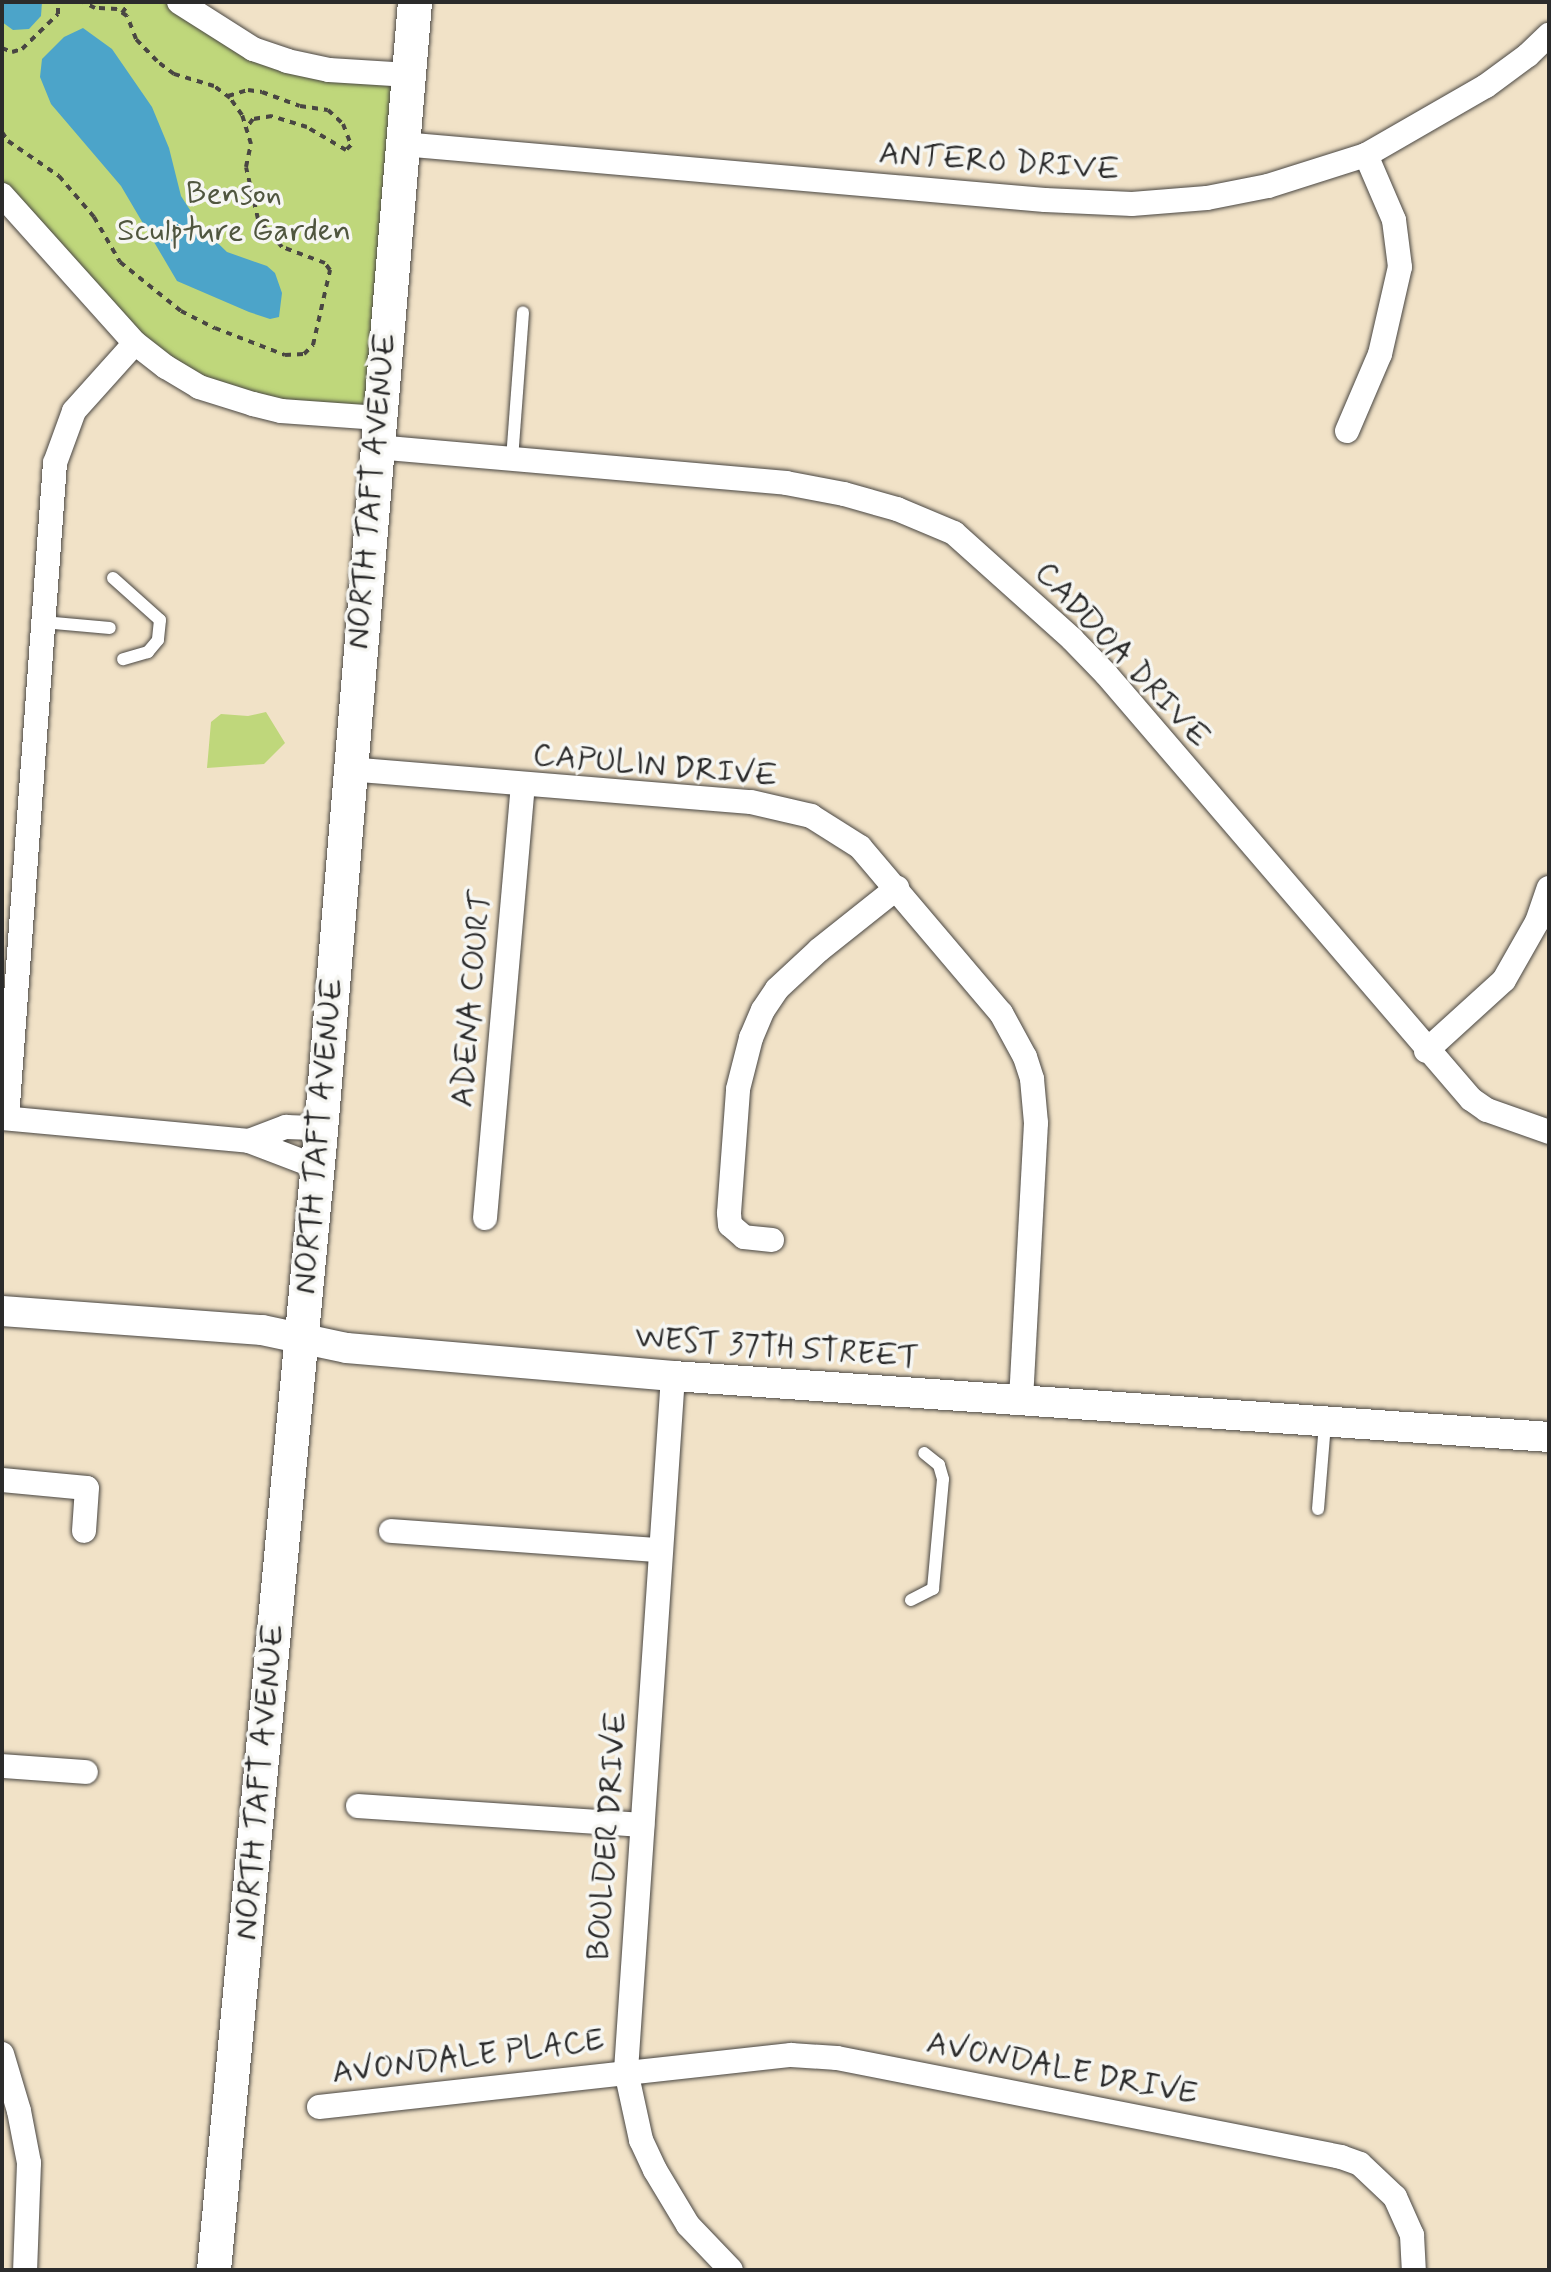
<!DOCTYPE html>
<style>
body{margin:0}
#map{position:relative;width:1551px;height:2272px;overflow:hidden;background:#f1e2c7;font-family:Mynerve,sans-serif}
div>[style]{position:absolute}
.green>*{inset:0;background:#bfd77b}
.water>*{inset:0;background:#4ca4c9}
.path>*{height:4px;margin-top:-2px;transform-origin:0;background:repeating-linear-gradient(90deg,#494642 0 6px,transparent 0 12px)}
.roads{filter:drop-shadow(0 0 2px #494642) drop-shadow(0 0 2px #494642)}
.service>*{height:12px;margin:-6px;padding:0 6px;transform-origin:6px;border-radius:6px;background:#fff}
.minor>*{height:24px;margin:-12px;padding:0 12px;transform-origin:12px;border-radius:12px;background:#fff}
.tertiary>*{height:30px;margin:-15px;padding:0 15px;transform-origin:15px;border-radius:15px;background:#fff}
.secondary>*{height:34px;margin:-17px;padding:0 17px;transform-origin:17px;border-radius:17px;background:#fff}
span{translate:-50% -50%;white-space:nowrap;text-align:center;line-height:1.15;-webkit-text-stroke:7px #f6f6f2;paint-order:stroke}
.street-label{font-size:32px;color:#2b2b2b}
.park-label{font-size:32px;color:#50563f}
.frame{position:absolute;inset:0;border:4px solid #2b2b2b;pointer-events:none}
</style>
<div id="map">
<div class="green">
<div style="clip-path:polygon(2px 2px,179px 2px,253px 49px,409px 75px,379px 418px,281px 411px,166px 367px,2px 195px)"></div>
<div style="clip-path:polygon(266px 712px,285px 743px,264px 764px,207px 768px,211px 722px,221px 714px,248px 716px)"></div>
</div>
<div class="water">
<div style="clip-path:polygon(2px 2px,42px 2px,41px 16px,29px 29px,13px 30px,2px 22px)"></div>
<div style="clip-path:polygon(83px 28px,112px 49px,152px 107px,169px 148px,181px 196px,201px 227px,227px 252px,267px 266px,275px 273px,282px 293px,279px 317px,270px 319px,249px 312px,177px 281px,121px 186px,51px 104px,40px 77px,42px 59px,64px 37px)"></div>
</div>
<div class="path">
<div style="left:122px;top:13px;width:14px;rotate:-54deg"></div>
<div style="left:2px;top:48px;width:11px;rotate:22deg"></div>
<div style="left:12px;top:52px;width:10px;rotate:-17deg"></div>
<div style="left:22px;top:49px;width:50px;rotate:-44.2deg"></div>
<div style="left:58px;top:14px;width:12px;rotate:-90deg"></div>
<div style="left:228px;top:96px;width:21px;rotate:-17deg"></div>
<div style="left:248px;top:90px;width:14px;rotate:8deg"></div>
<div style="left:262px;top:92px;width:40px;rotate:20.2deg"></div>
<div style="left:300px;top:106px;width:28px;rotate:8deg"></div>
<div style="left:328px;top:110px;width:21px;rotate:43deg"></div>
<div style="left:343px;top:124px;width:22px;rotate:69deg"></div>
<div style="left:351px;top:145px;width:7px;rotate:135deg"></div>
<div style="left:346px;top:150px;width:45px;rotate:-149.5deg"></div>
<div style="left:307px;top:127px;width:37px;rotate:-163deg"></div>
<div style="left:272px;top:116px;width:19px;rotate:171deg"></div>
<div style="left:253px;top:119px;width:10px;rotate:127deg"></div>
<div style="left:2px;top:132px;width:11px;rotate:56deg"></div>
<div style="left:8px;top:141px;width:62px;rotate:34.5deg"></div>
<div style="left:59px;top:176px;width:54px;rotate:49.5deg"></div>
<div style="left:94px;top:217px;width:52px;rotate:60deg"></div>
<div style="left:120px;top:262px;width:78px;rotate:38.8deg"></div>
<div style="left:181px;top:311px;width:38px;rotate:27deg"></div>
<div style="left:215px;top:328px;width:75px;rotate:21.1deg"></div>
<div style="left:285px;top:355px;width:19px;rotate:-3deg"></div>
<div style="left:304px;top:354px;width:13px;rotate:-45deg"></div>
<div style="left:313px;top:345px;width:77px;rotate:-77.2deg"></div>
<div style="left:330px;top:270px;width:9px;rotate:-126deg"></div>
<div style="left:325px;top:263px;width:46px;rotate:-159.6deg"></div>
<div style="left:282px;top:247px;width:37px;rotate:-131deg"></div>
<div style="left:258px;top:219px;width:53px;rotate:-103deg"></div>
<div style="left:246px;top:167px;width:24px;rotate:-78deg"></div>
<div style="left:251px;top:144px;width:30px;rotate:-107deg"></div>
<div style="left:242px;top:115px;width:21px;rotate:-125deg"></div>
<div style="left:230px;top:98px;width:20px;rotate:-143deg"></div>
<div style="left:214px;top:86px;width:42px;rotate:-163.3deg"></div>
<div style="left:174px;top:74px;width:21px;rotate:-143deg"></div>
<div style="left:157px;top:61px;width:30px;rotate:-134deg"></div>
<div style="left:136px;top:39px;width:25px;rotate:-111deg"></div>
<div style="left:127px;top:16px;width:12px;rotate:-145deg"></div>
<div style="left:117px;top:9px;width:22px;rotate:-177deg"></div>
<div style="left:95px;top:8px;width:13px;rotate:-153deg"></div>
<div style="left:212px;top:192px;width:39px"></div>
</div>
<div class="roads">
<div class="service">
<div style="left:512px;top:459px;width:147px;rotate:-85.7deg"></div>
<div style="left:113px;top:578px;width:63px;rotate:41.8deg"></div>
<div style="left:160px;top:620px;width:20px;rotate:96deg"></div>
<div style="left:158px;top:640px;width:16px;rotate:130deg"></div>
<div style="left:148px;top:652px;width:26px;rotate:164deg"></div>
<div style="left:43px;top:622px;width:67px;rotate:5.1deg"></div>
<div style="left:1318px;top:1509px;width:86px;rotate:-85.3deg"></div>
<div style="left:911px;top:1600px;width:25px;rotate:-27deg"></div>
<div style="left:933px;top:1589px;width:110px;rotate:-84.8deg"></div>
<div style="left:943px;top:1479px;width:15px;rotate:-106deg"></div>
<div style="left:939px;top:1465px;width:19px;rotate:-141deg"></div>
</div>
<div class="minor">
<div style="left:179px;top:2px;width:88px;rotate:32.4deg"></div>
<div style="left:253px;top:49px;width:36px;rotate:19deg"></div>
<div style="left:287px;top:61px;width:43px;rotate:12.1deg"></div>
<div style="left:329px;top:70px;width:80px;rotate:3.6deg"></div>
<div style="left:402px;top:144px;width:645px;rotate:4.98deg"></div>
<div style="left:1045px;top:200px;width:87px;rotate:2.6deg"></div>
<div style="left:1132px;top:204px;width:75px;rotate:-4.6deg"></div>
<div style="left:1207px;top:198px;width:62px;rotate:-11.1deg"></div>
<div style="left:1268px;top:186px;width:103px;rotate:-17.6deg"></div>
<div style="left:1366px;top:155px;width:138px;rotate:-29.9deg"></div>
<div style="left:1486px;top:86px;width:52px;rotate:-36.4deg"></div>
<div style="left:1528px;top:55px;width:29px;rotate:-44deg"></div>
<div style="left:2px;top:195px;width:199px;rotate:48.1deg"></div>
<div style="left:135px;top:343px;width:39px;rotate:38deg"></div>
<div style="left:166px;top:367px;width:39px;rotate:31deg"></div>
<div style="left:199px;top:387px;width:57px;rotate:17.5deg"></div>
<div style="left:253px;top:404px;width:29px;rotate:14deg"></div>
<div style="left:281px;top:411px;width:98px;rotate:4.1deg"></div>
<div style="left:1347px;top:431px;width:84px;rotate:-66.8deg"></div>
<div style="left:1380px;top:354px;width:89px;rotate:-77.1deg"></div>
<div style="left:1400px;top:267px;width:47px;rotate:-97.3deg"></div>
<div style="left:1394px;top:220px;width:71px;rotate:-113.3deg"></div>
<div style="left:376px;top:447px;width:412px;rotate:5deg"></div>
<div style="left:786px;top:483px;width:59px;rotate:10.7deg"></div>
<div style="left:844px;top:494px;width:55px;rotate:15.8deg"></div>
<div style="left:897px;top:509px;width:62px;rotate:22.8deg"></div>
<div style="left:954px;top:533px;width:159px;rotate:41.9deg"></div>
<div style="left:1072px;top:639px;width:49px;rotate:45.8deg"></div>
<div style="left:1106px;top:674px;width:560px;rotate:49.34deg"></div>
<div style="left:1471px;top:1099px;width:19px;rotate:35deg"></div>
<div style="left:1487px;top:1110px;width:66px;rotate:19.5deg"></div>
<div style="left:348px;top:769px;width:404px;rotate:4.7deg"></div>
<div style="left:751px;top:802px;width:62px;rotate:13.1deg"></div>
<div style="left:811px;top:816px;width:58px;rotate:32.3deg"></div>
<div style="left:860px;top:847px;width:218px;rotate:49.7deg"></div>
<div style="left:1001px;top:1013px;width:50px;rotate:61.4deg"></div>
<div style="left:1025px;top:1057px;width:23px;rotate:72deg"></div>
<div style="left:1032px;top:1079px;width:44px;rotate:84.8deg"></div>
<div style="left:1036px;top:1123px;width:279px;rotate:93.1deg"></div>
<div style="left:1426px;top:1051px;width:105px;rotate:-42.3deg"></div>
<div style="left:1504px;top:980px;width:67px;rotate:-60.4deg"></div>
<div style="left:1537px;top:922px;width:36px;rotate:-71deg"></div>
<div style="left:2px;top:1118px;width:248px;rotate:5.3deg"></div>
<div style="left:249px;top:1141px;width:73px;rotate:20.9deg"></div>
<div style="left:7px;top:1118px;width:657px;rotate:-85.81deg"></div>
<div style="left:55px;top:463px;width:55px;rotate:-69.9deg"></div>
<div style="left:74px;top:411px;width:91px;rotate:-48.1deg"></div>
<div style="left:249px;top:1141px;width:40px;rotate:-21deg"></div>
<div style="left:286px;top:1127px;width:35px;rotate:2deg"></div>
<div style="left:485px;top:1218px;width:434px;rotate:-85deg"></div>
<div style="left:772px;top:1240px;width:28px;rotate:-174deg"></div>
<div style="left:744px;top:1237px;width:18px;rotate:-139deg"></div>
<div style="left:730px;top:1225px;width:12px;rotate:-95deg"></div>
<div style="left:729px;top:1213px;width:124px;rotate:-85.8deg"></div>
<div style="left:738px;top:1089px;width:53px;rotate:-75.7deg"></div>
<div style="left:751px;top:1038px;width:30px;rotate:-67deg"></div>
<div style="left:763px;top:1010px;width:25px;rotate:-56deg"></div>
<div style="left:777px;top:989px;width:57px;rotate:-42.9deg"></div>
<div style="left:819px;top:950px;width:100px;rotate:-38.5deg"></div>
<div style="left:673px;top:1376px;width:697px;rotate:93.87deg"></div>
<div style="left:626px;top:2071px;width:71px;rotate:77.7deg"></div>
<div style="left:641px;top:2140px;width:33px;rotate:65deg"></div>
<div style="left:655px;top:2170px;width:64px;rotate:59deg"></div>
<div style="left:688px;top:2225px;width:62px;rotate:46.3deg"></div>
<div style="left:2px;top:1480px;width:85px;rotate:5.4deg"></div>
<div style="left:87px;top:1488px;width:43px;rotate:94deg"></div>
<div style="left:391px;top:1531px;width:268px;rotate:4.1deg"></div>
<div style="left:2px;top:1766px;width:84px;rotate:4.1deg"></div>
<div style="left:358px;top:1806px;width:285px;rotate:3.8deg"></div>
<div style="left:2px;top:2054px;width:59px;rotate:73.4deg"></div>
<div style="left:19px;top:2111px;width:53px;rotate:79.1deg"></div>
<div style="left:29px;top:2163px;width:107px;rotate:92.1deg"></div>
<div style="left:319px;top:2107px;width:475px;rotate:-6.3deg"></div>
<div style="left:791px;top:2055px;width:46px;rotate:3.7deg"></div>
<div style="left:837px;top:2058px;width:514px;rotate:11.11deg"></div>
<div style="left:1341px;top:2157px;width:20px;rotate:20deg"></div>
<div style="left:1360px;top:2164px;width:48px;rotate:43.3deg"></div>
<div style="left:1395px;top:2197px;width:42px;rotate:65.9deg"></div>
<div style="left:1412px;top:2235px;width:35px;rotate:87deg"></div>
</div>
<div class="tertiary">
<div style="left:2px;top:1311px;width:261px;rotate:4.2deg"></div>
<div style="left:262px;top:1330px;width:87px;rotate:12deg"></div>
<div style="left:347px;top:1348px;width:327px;rotate:4.9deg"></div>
<div style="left:673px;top:1376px;width:878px;rotate:3.98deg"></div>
</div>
<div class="secondary">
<div style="left:214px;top:2270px;width:1132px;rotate:-84.63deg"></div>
<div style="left:320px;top:1143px;width:1145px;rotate:-85.24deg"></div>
</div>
</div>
<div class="street-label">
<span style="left:999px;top:162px;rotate:4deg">ANTERO DRIVE</span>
<span style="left:372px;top:491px;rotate:-85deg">NORTH TAFT AVENUE</span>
<span style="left:1122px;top:655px;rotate:47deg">CADDOA DRIVE</span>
<span style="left:655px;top:766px;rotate:5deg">CAPULIN DRIVE</span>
<span style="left:472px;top:999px;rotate:-85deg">ADENA COURT</span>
<span style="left:319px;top:1136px;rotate:-85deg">NORTH TAFT AVENUE</span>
<span style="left:777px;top:1348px;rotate:4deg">WEST 37TH STREET</span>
<span style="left:260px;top:1782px;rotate:-85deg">NORTH TAFT AVENUE</span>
<span style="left:608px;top:1836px;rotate:-86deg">BOULDER DRIVE</span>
<span style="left:468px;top:2057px;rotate:-7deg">AVONDALE PLACE</span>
<span style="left:1062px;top:2069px;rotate:11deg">AVONDALE DRIVE</span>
</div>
<div class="park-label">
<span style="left:234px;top:213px">Benson<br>Sculpture Garden</span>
</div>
<div class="frame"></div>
</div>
